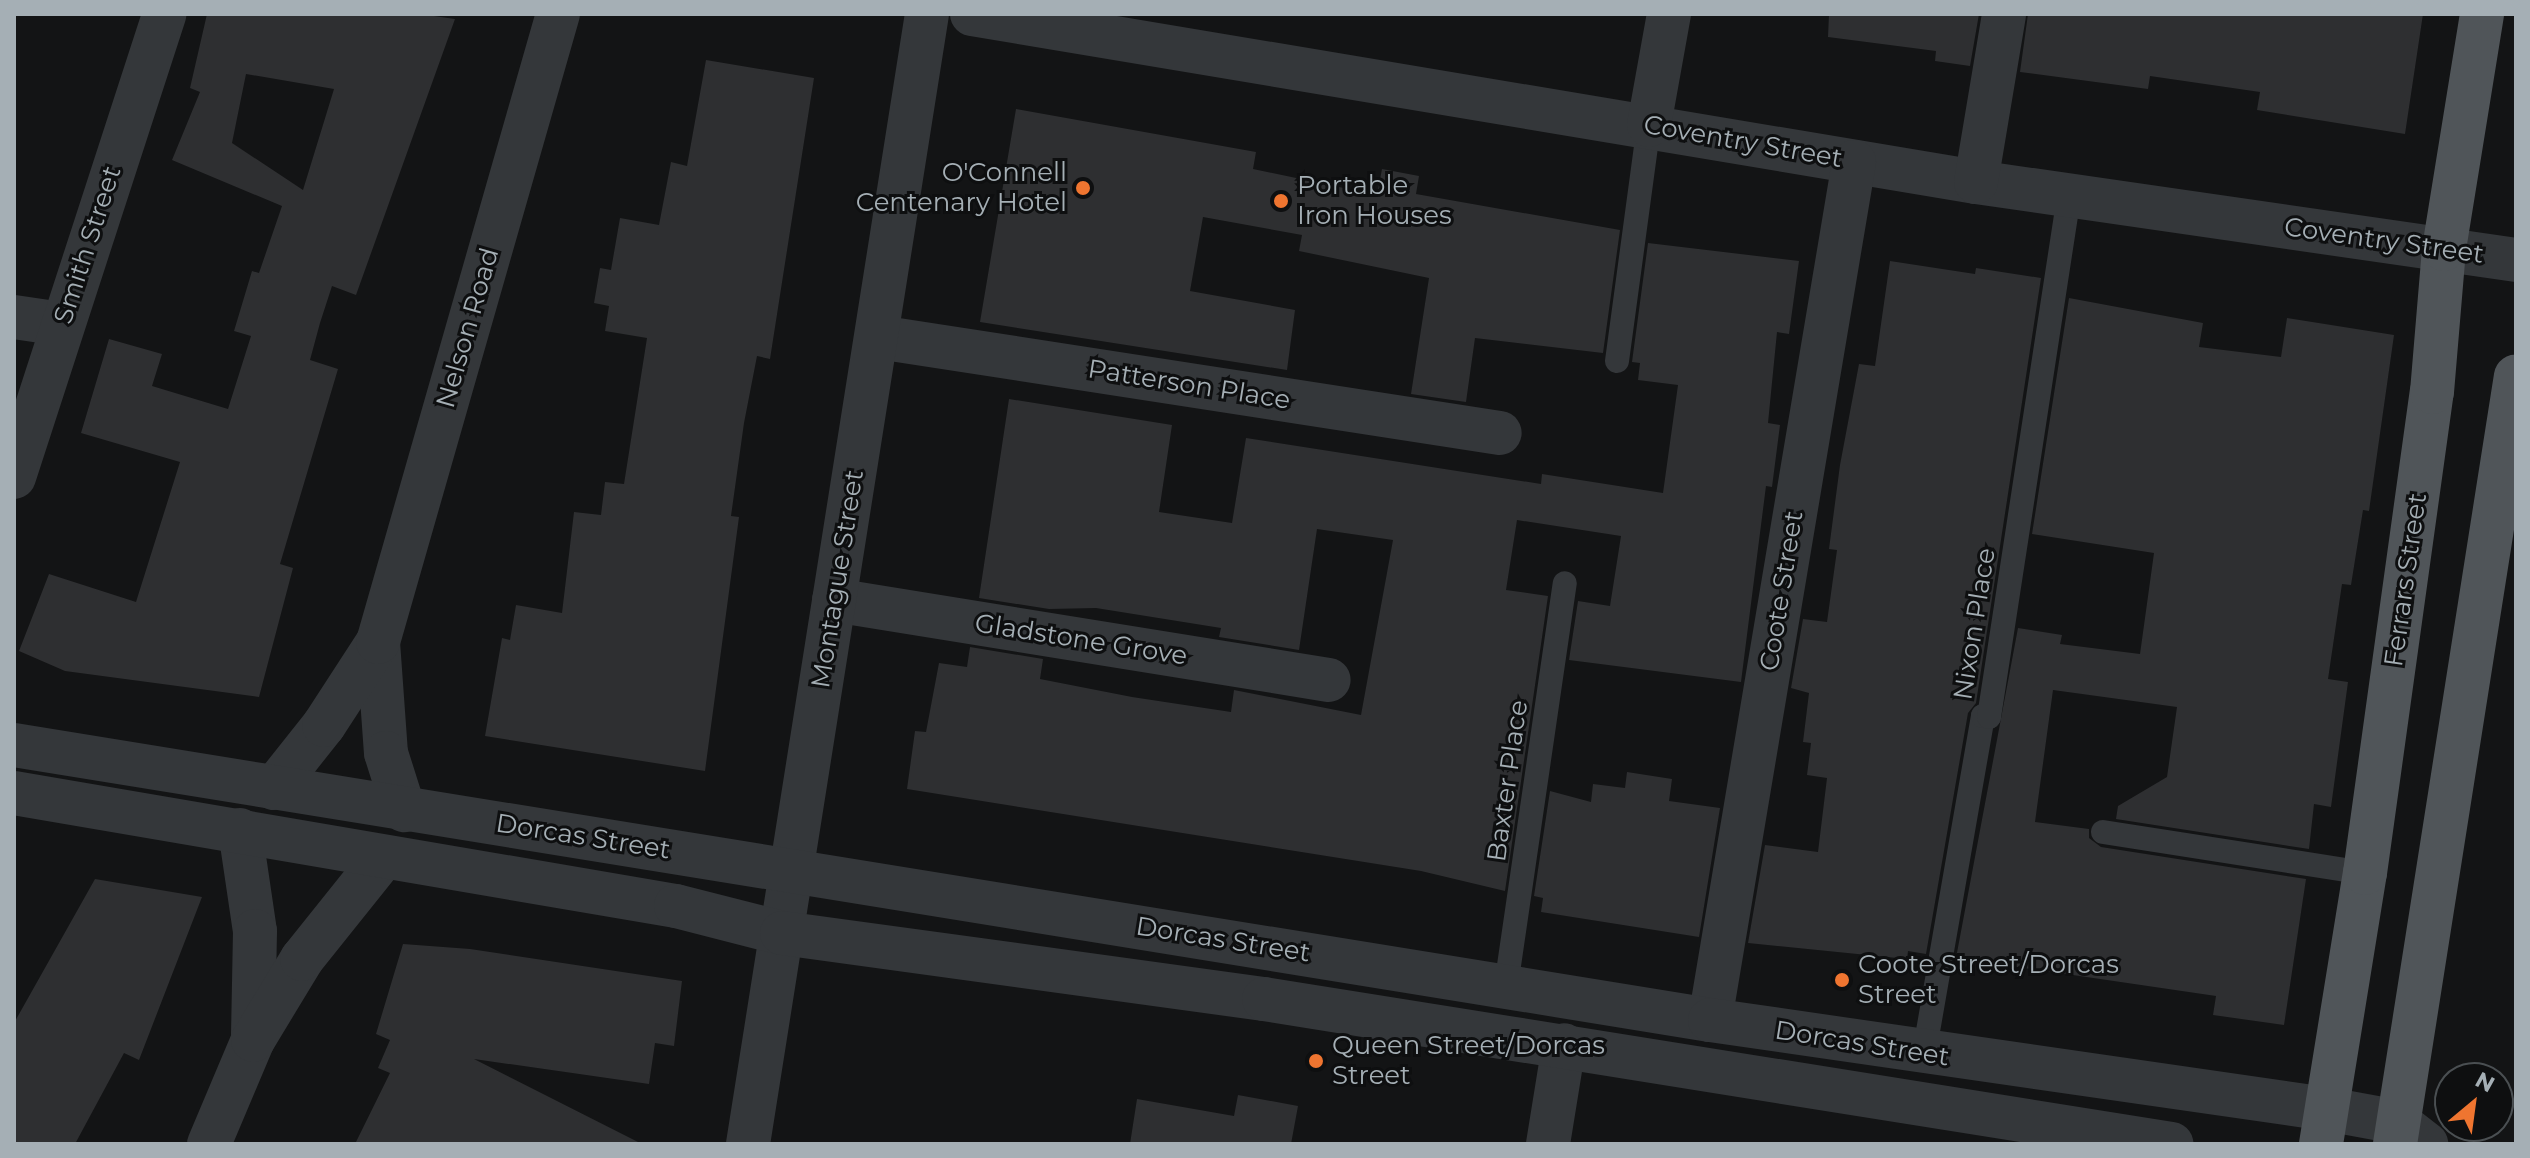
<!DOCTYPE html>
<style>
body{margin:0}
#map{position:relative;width:2530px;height:1158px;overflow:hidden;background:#131415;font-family:Montserrat,sans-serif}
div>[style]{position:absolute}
.building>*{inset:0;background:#2e2f31}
.service>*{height:24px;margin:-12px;padding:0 12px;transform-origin:12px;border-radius:12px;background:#34373a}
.minor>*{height:44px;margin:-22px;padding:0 22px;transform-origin:22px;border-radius:22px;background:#34373a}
.tertiary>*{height:44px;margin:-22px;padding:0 22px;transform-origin:22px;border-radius:22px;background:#34373a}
.primary>*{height:44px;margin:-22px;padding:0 22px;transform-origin:22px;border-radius:22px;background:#505559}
.dots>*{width:22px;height:22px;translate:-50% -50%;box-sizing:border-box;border:4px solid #0e0f10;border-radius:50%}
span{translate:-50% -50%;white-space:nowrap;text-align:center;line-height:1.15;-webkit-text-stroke:6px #0e0f10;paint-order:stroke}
.street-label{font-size:26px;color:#a5afb5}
.poi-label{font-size:26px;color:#a5afb5}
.right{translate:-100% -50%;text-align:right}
.left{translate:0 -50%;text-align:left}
.frame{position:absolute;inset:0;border:16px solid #a5afb5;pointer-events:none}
.north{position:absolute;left:2434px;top:1062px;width:80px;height:80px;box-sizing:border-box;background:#0e0f10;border:2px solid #4a4f52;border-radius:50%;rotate:29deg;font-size:22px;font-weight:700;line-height:32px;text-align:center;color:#a5afb5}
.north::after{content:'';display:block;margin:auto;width:28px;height:36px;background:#ef7530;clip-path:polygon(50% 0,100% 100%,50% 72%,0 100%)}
</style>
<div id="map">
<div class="building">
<div style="clip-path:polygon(evenodd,207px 14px,420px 14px,455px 19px,356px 295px,332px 286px,320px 323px,310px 360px,338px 369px,280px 564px,293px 568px,259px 697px,65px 671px,19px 651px,49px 574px,136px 602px,180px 462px,81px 433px,109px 339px,162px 354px,152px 386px,228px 409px,251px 336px,234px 331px,252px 271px,259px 273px,282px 206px,172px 160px,200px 92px,190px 88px,207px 14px,246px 74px,334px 89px,303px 190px,232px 143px,246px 74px)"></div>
<div style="clip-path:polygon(1829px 14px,1979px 14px,1970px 66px,1935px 61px,1936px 51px,1828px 37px)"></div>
<div style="clip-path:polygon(2028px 14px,2423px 14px,2405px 134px,2257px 110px,2260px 92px,2150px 76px,2148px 89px,2020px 72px)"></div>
<div style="clip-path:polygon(706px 60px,814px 78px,770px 359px,757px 356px,744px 423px,731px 516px,739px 517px,705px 771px,485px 736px,502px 638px,510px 640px,516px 605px,562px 613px,574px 512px,601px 515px,605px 482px,624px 484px,647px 338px,605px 331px,609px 306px,594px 303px,600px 268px,611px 270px,620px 218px,659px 225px,671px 162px,687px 166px)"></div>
<div style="clip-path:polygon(1016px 109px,1256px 152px,1253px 169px,1377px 195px,1382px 169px,1419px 176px,1416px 194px,1620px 230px,1603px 353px,1475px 338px,1466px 402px,1411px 394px,1429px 278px,1299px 251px,1302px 235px,1203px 217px,1190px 291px,1295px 310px,1287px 370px,980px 322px)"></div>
<div style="clip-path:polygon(1648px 243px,1799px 261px,1789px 334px,1777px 332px,1768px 423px,1780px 425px,1772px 487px,1766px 486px,1741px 682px,1569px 660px,1578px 601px,1610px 606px,1621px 536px,1517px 520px,1506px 590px,1548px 596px,1505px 891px,1421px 871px,907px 789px,915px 731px,926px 732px,939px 663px,967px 667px,970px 647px,1043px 659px,1040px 679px,1132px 697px,1231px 712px,1234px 690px,1361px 715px,1393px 540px,1317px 529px,1299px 650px,1219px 637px,1221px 628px,1096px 608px,1049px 609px,979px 598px,1009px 399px,1172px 425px,1159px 512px,1232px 523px,1246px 438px,1541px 484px,1542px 474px,1663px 493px,1678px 385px,1638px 380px,1640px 363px,1632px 362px)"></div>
<div style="clip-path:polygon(1890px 261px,1975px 274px,1976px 268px,2041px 278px,1976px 703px,1968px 713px,1926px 954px,1908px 951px,1907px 959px,1748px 943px,1765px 845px,1818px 852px,1827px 778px,1807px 775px,1811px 743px,1803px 742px,1809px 693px,1791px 688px,1803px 619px,1827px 622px,1837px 550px,1829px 549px,1840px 465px,1859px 364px,1875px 366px)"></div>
<div style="clip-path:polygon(2069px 298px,2203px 323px,2199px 347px,2281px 357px,2287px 318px,2394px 335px,2369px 511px,2363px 510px,2351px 585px,2342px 584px,2328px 679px,2348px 682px,2331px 807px,2314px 804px,2309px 849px,2116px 819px,2118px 806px,2167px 777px,2177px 707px,2053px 690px,2035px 822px,2089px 829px,2089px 838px,2101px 847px,2306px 879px,2284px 1025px,2213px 1015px,2216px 996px,1956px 958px,2018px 628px,2062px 635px,2060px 644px,2140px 654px,2154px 553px,2032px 534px)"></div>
<div style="clip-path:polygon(1627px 772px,1672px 779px,1669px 801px,1720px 808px,1699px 937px,1541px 912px,1543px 898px,1534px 896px,1550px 791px,1591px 802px,1593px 784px,1625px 788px)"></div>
<div style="clip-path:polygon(95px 879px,202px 897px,139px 1060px,124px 1053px,75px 1144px,14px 1144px,14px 1023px)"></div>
<div style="clip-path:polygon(403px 944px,470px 949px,682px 981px,674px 1046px,655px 1043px,649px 1084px,474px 1059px,642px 1144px,355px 1144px,390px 1073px,378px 1068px,390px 1040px,376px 1034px)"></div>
<div style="clip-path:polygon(1238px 1095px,1298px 1106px,1291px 1144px,1130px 1144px,1137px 1099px,1234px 1116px)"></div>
</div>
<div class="service">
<div style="left:1617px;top:361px;width:238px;rotate:-82.3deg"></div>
<div style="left:2103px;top:832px;width:265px;rotate:8.9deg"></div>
<div style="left:1506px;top:986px;width:407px;rotate:-81.7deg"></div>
<div style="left:1924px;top:1054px;width:343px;rotate:-80.1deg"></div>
<div style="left:1983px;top:716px;width:6px;rotate:9deg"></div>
<div style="left:1989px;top:717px;width:527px;rotate:-81.27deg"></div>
</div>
<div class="minor">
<div style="left:972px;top:14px;width:1018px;rotate:9.5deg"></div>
<div style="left:1976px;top:182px;width:546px;rotate:8.22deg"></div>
<div style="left:1649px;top:125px;width:113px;rotate:-79.8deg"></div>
<div style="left:1976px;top:182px;width:170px;rotate:-80.5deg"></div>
<div style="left:14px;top:317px;width:48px;rotate:8.5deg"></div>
<div style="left:878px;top:337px;width:629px;rotate:8.77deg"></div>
<div style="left:14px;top:477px;width:487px;rotate:-72deg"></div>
<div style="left:834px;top:600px;width:501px;rotate:9.18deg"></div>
<div style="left:378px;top:642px;width:111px;rotate:85.9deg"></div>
<div style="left:386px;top:753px;width:60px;rotate:72.5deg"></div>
<div style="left:274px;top:788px;width:80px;rotate:-51.6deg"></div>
<div style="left:324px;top:725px;width:99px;rotate:-57deg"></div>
<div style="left:378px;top:642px;width:653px;rotate:-74.01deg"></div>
<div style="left:240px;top:830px;width:102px;rotate:81.6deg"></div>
<div style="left:255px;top:931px;width:106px;rotate:91.1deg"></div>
<div style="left:1710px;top:1020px;width:870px;rotate:-80.47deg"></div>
<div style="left:209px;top:1144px;width:113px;rotate:-67.1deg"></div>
<div style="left:253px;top:1040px;width:95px;rotate:-58.8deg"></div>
<div style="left:302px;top:959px;width:129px;rotate:-51.3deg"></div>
<div style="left:748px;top:1144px;width:1144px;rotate:-81deg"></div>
<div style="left:1548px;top:1144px;width:100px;rotate:-80.8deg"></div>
</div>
<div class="tertiary">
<div style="left:14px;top:745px;width:1718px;rotate:9.21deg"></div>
<div style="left:1710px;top:1020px;width:623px;rotate:8.21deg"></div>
<div style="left:2327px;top:1109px;width:72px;rotate:10.4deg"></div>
<div style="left:2398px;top:1122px;width:36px;rotate:38deg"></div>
<div style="left:14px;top:793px;width:672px;rotate:9.69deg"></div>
<div style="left:676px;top:906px;width:109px;rotate:14.3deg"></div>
<div style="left:782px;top:933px;width:486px;rotate:7.8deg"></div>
<div style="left:1264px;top:999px;width:919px;rotate:9.08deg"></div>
</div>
<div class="primary">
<div style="left:2321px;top:1144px;width:275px;rotate:-80.8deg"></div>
<div style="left:2365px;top:873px;width:486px;rotate:-82.1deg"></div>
<div style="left:2432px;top:392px;width:144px;rotate:-85.2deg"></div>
<div style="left:2444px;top:249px;width:238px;rotate:-80.8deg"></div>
<div style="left:2395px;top:1144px;width:777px;rotate:-81.05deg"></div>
</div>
<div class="dots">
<div style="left:1083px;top:188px;background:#ef7530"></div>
<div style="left:1281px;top:201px;background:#ef7530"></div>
<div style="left:1842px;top:980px;background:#ef7530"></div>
<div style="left:1316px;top:1061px;background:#ef7530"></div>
</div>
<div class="street-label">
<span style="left:1743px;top:142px;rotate:10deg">Coventry Street</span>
<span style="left:2384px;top:241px;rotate:8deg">Coventry Street</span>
<span style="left:88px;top:245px;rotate:-72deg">Smith Street</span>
<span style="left:468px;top:328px;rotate:-74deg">Nelson Road</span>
<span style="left:1189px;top:385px;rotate:9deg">Patterson Place</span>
<span style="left:838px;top:579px;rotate:-81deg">Montague Street</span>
<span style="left:2406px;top:580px;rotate:-82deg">Ferrars Street</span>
<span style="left:1782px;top:591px;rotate:-81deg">Coote Street</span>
<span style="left:1975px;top:624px;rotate:-81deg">Nixon Place</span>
<span style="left:1081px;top:640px;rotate:9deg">Gladstone Grove</span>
<span style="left:1508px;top:781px;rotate:-82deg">Baxter Place</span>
<span style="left:583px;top:837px;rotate:9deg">Dorcas Street</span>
<span style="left:1223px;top:940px;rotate:9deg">Dorcas Street</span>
<span style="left:1862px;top:1044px;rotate:9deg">Dorcas Street</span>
</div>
<div class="poi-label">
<span class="right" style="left:1067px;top:188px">O'Connell<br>Centenary Hotel</span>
<span class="left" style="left:1297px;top:201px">Portable<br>Iron Houses</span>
<span class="left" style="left:1858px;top:980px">Coote Street/Dorcas<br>Street</span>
<span class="left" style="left:1332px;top:1061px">Queen Street/Dorcas<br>Street</span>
</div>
<div class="frame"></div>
<div class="north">N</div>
</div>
